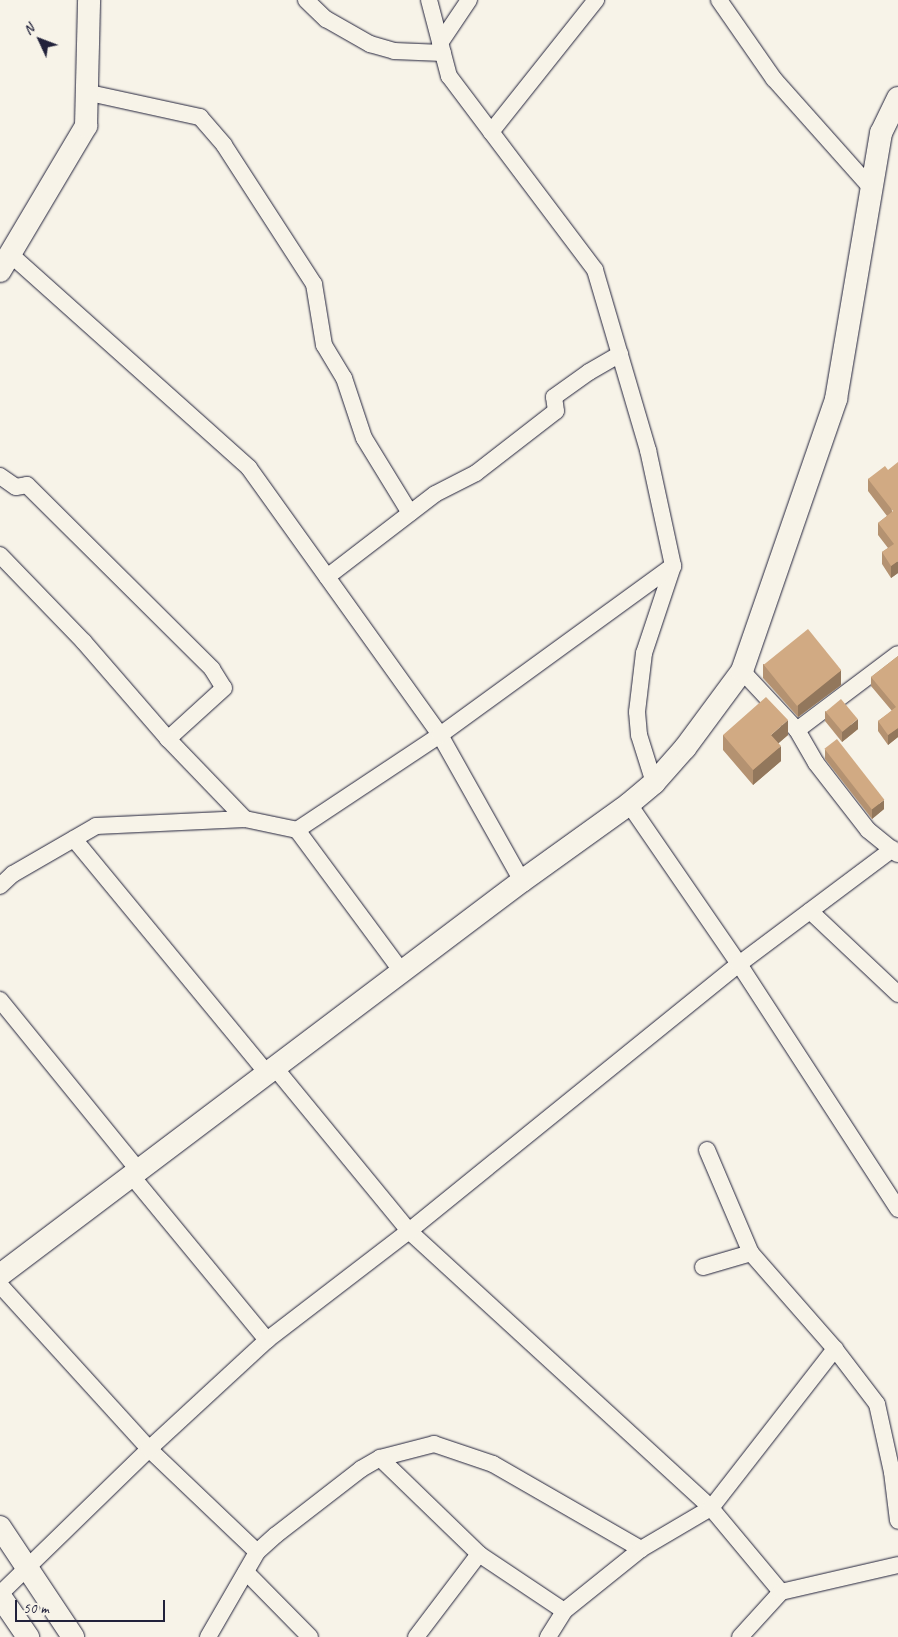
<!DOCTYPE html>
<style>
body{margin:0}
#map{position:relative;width:898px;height:1637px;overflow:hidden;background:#f7f3e8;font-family:Caveat,sans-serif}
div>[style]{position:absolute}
.roads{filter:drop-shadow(0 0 1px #22223b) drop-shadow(0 0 1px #22223b)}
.street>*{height:16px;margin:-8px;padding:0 8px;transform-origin:8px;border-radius:8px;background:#f7f3e8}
.secondary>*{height:22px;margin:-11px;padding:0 11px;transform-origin:11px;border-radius:11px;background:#f7f3e8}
.wall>*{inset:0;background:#b49271}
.shaded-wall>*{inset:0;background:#92775c}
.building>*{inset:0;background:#d1aa83;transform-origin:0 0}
span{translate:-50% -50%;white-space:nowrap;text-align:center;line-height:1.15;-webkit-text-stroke:4px #f7f3e8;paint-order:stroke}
.north{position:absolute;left:15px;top:15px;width:50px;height:50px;-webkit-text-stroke:4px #f7f3e8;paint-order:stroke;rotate:313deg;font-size:14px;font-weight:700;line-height:20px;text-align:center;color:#22223b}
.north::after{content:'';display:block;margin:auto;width:18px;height:22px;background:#22223b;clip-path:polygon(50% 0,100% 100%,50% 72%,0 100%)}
.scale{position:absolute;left:15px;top:1600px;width:150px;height:22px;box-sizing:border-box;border:2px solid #22223b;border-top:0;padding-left:6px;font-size:15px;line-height:18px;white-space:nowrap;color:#22223b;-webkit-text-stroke:4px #f7f3e8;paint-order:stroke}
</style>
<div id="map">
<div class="roads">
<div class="street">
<div style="left:306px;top:0;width:28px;rotate:44deg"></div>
<div style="left:326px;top:19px;width:51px;rotate:29.6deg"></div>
<div style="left:370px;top:44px;width:25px;rotate:16deg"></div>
<div style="left:394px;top:51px;width:49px;rotate:2.3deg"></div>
<div style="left:429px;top:0;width:79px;rotate:75.3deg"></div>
<div style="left:449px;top:76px;width:243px;rotate:53deg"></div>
<div style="left:595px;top:270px;width:188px;rotate:73.6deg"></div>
<div style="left:648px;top:450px;width:119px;rotate:77.8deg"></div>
<div style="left:673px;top:566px;width:92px;rotate:108.4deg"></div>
<div style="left:644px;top:653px;width:59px;rotate:96.8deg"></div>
<div style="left:637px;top:712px;width:23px;rotate:85deg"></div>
<div style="left:639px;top:735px;width:50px;rotate:72.6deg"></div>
<div style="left:719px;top:0;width:96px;rotate:55.2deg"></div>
<div style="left:774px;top:79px;width:147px;rotate:48.3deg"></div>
<div style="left:440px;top:43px;width:52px;rotate:-56deg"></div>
<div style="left:85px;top:92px;width:118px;rotate:12.3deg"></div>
<div style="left:200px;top:117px;width:37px;rotate:49deg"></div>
<div style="left:224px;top:145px;width:166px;rotate:57.1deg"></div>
<div style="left:314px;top:284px;width:62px;rotate:80.7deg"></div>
<div style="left:324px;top:345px;width:39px;rotate:59deg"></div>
<div style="left:344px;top:378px;width:63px;rotate:71.6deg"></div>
<div style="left:364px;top:438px;width:88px;rotate:58.5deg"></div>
<div style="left:491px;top:132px;width:169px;rotate:-51.5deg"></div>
<div style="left:10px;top:254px;width:321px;rotate:41.8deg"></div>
<div style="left:249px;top:468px;width:328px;rotate:54.4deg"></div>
<div style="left:440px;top:735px;width:167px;rotate:60.7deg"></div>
<div style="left:0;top:476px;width:19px;rotate:35deg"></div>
<div style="left:16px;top:487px;width:11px;rotate:-10deg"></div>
<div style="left:27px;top:485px;width:261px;rotate:44.8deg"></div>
<div style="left:212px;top:669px;width:22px;rotate:58deg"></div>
<div style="left:224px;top:688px;width:76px;rotate:137.7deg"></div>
<div style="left:0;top:555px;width:121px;rotate:46deg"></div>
<div style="left:84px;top:642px;width:128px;rotate:49.1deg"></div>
<div style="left:168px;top:739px;width:111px;rotate:46.1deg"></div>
<div style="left:327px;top:577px;width:136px;rotate:-37.5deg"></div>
<div style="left:435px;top:494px;width:46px;rotate:-27.1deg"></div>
<div style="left:476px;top:473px;width:101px;rotate:-37.8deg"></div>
<div style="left:556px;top:411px;width:14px;rotate:-98deg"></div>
<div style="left:554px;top:397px;width:43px;rotate:-35.5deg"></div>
<div style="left:589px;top:372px;width:36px;rotate:-30deg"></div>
<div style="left:742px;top:671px;width:81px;rotate:47deg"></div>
<div style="left:797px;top:730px;width:126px;rotate:-37deg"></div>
<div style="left:797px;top:730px;width:38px;rotate:60deg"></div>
<div style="left:816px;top:763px;width:85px;rotate:52.2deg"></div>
<div style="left:868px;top:830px;width:38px;rotate:39deg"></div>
<div style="left:629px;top:804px;width:194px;rotate:55.5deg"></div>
<div style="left:739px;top:964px;width:292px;rotate:57deg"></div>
<div style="left:297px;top:830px;width:178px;rotate:53.5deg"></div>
<div style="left:74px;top:839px;width:305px;rotate:50.5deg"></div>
<div style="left:0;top:886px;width:18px;rotate:-43deg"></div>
<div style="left:13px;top:874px;width:96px;rotate:-30deg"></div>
<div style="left:96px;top:826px;width:149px;rotate:-2.7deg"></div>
<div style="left:245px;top:819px;width:53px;rotate:11.9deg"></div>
<div style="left:297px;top:830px;width:172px;rotate:-33.6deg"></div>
<div style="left:440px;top:735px;width:288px;rotate:-36deg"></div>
<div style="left:810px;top:911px;width:121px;rotate:43.3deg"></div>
<div style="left:0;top:1000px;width:219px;rotate:50.9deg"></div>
<div style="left:276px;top:1069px;width:210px;rotate:50.6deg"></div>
<div style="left:409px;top:1231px;width:410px;rotate:42.5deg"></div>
<div style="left:711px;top:1508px;width:109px;rotate:50.2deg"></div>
<div style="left:781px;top:1592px;width:61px;rotate:132.3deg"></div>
<div style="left:707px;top:1150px;width:112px;rotate:66.9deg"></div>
<div style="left:131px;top:1175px;width:214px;rotate:50.5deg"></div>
<div style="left:703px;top:1267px;width:50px;rotate:-16.3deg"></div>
<div style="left:751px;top:1253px;width:128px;rotate:48.8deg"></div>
<div style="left:835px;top:1349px;width:69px;rotate:52.6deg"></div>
<div style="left:877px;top:1404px;width:70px;rotate:77.6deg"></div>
<div style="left:892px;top:1472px;width:49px;rotate:83deg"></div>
<div style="left:0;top:1285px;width:222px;rotate:47.7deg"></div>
<div style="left:149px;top:1449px;width:149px;rotate:43.6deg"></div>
<div style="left:380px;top:1458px;width:138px;rotate:44.1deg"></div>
<div style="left:479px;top:1554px;width:102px;rotate:33.8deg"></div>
<div style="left:246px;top:1572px;width:91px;rotate:45.4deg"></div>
<div style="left:781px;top:1592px;width:120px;rotate:-13deg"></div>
<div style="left:0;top:1594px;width:208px;rotate:-44.2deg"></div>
<div style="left:149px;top:1449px;width:161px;rotate:-42.7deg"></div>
<div style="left:267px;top:1340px;width:179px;rotate:-37.5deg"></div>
<div style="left:409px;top:1231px;width:424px;rotate:-39deg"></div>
<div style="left:739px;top:964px;width:192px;rotate:-36.8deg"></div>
<div style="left:208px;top:1637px;width:98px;rotate:-60deg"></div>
<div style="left:257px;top:1552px;width:25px;rotate:-42deg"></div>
<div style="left:276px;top:1535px;width:108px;rotate:-37.8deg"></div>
<div style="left:361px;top:1469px;width:22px;rotate:-30deg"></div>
<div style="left:380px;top:1458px;width:56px;rotate:-14.5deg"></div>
<div style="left:434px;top:1444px;width:62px;rotate:18.7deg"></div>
<div style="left:493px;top:1464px;width:171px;rotate:29.9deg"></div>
<div style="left:416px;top:1637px;width:104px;rotate:-52.8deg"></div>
<div style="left:548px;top:1637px;width:31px;rotate:-58deg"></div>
<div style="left:564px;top:1611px;width:99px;rotate:-38.8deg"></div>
<div style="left:641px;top:1549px;width:81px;rotate:-30.4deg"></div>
<div style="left:711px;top:1508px;width:202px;rotate:-52.1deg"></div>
</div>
<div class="secondary">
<div style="left:0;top:271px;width:169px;rotate:-59.3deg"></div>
<div style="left:86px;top:126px;width:126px;rotate:-88.6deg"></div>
<div style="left:0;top:1275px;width:654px;rotate:-37.05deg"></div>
<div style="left:522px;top:881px;width:132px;rotate:-35.7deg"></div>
<div style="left:629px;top:804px;width:33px;rotate:-40deg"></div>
<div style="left:654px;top:783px;width:47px;rotate:-48.5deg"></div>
<div style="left:685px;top:748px;width:96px;rotate:-53.5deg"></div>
<div style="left:742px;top:671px;width:288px;rotate:-70.9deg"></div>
<div style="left:836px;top:399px;width:270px;rotate:-80.4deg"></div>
<div style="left:881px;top:133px;width:39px;rotate:-64deg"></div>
<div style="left:0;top:1527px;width:132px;rotate:56.4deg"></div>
<div style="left:0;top:1596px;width:50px;rotate:55.7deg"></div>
</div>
</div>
<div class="wall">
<div style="clip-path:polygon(888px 470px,898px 573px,891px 578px,882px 564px,882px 552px,888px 548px,878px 535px,878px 523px,887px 516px,868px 491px,868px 479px)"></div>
<div style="clip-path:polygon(898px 656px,898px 737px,888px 745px,878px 731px,878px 721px,892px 711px,871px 686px,871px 677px)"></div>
<div style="clip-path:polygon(763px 664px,841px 685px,798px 717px,763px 678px)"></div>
<div style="clip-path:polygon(825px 711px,858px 729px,842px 742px,825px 721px)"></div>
<div style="clip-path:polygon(723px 735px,788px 735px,778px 743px,781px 761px,753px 785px,723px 750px)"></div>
<div style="clip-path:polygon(825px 749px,884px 809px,872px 819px,825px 759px)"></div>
</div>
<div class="shaded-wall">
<div style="clip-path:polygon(898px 561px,898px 573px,891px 578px,891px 566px)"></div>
<div style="clip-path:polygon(841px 670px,841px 685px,798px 717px,798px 702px)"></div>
<div style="clip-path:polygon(858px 719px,858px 729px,842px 742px,842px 732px)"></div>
<div style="clip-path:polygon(788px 720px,788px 735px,771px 750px,771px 735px)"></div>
<div style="clip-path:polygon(898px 728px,898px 737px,888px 745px,888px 735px)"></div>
<div style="clip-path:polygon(781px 746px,781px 761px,753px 785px,753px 770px)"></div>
<div style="clip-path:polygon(884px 800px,884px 809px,872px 819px,872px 809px)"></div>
</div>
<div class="building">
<div style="clip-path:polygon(898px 462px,898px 561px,891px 566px,882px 552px,894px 544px,878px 523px,893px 511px,868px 479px,885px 466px,888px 470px)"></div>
<div style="left:808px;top:629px;width:53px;height:57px;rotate:51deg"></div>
<div style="clip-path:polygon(898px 656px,898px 728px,888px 735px,878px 721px,896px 707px,871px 677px)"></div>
<div style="clip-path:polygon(766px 697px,788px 720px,771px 735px,781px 746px,753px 770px,723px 735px)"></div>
<div style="left:841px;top:699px;width:26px;height:20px;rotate:50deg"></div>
<div style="left:837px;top:739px;width:77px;height:16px;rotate:52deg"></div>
</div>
<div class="north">N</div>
<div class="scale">50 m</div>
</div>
